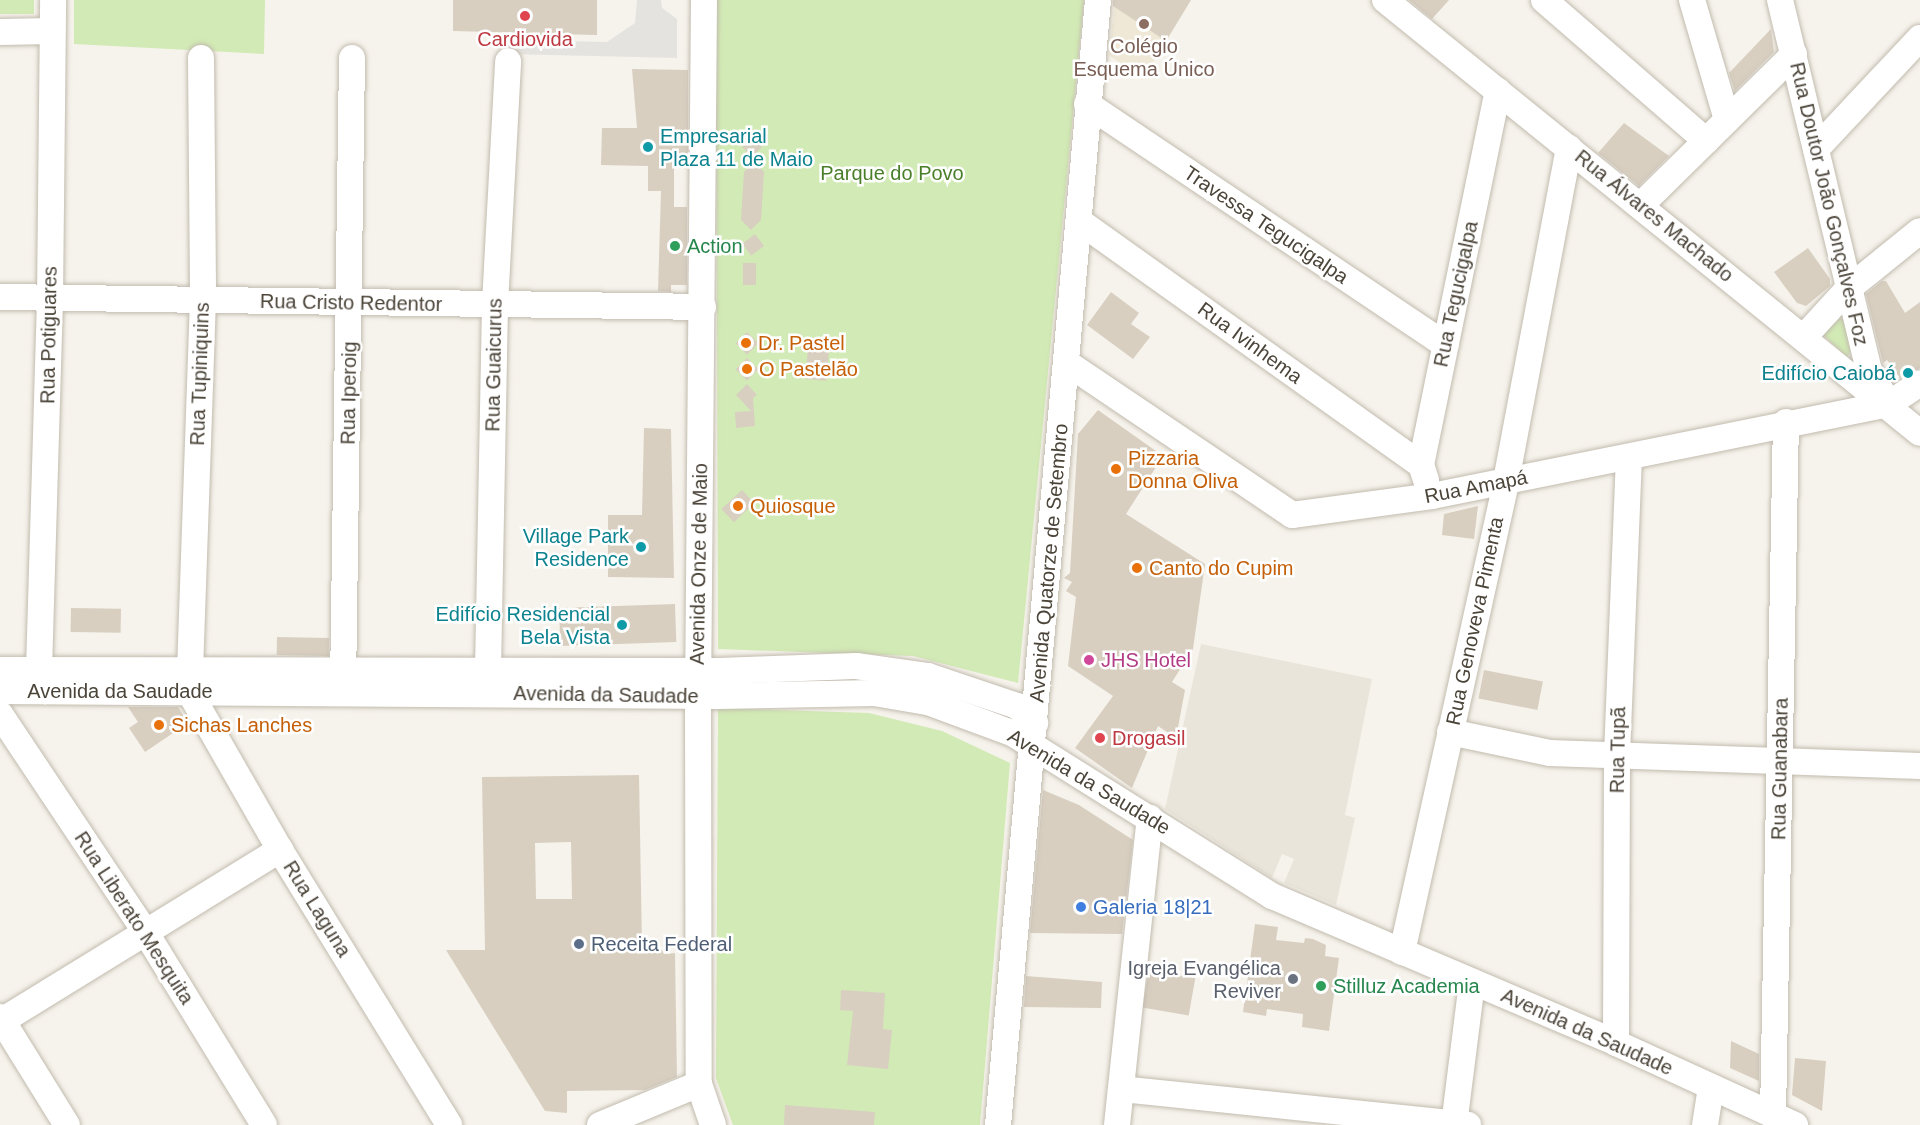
<!DOCTYPE html>
<meta charset="utf-8">
<style>
body{margin:0}
#map{position:relative;width:1920px;height:1125px;overflow:hidden;background:#f6f3ec;font-family:Arial,sans-serif}
div>[style]{position:absolute}
.residential>*{inset:0;background:#eae5da}
.education>*{inset:0;background:#efe8d6}
.green>*{inset:0;background:#d2eab5;transform-origin:0 0}
.parking>*{inset:0;background:#e5e3e0}
.building>*{inset:0;background:#d8cfc1;transform-origin:0 0}
.roads{filter:drop-shadow(0 0 2px #c2bbae) drop-shadow(0 0 2px #c2bbae)}
.minor>*{height:26px;margin:-13px;padding:0 13px;transform-origin:13px;border-radius:13px;background:#fff}
.dots>*{width:16px;height:16px;translate:-50% -50%;box-sizing:border-box;border:3px solid #fff;border-radius:50%}
span{translate:-50% -50%;white-space:nowrap;text-align:center;line-height:1.15;-webkit-text-stroke:5px #fff;paint-order:stroke}
.health-label{font-size:20px;color:#be3a42}
.left{translate:0 -50%;text-align:left}
.education-label{font-size:20px;color:#785e54}
.culture-label{font-size:20px;color:#0d838f}
.right{translate:-100% -50%;text-align:right}
.park-label{font-size:20px;color:#4a7f2a}
.street-label{font-size:20px;color:#4b4439}
.leisure-label{font-size:20px;color:#27864d}
.food-label{font-size:20px;color:#c56008}
.hotel-label{font-size:20px;color:#b23c85}
.shop-label{font-size:20px;color:#366cbe}
.service-label{font-size:20px;color:#4e5e75}
.worship-label{font-size:20px;color:#5b616d}
</style>
<div id="map">
<div class="residential">
<div style="clip-path:polygon(1201px 644px,1372px 679px,1345px 815px,1355px 818px,1336px 905px,1284px 883px,1294px 859px,1282px 854px,1272px 878px,1165px 809px)"></div>
</div>
<div class="education">
<div style="clip-path:polygon(1115px 0,1191px 0,1142px 80px,1109px 55px)"></div>
</div>
<div class="green">
<div style="left:0;top:0;width:34px;height:14px"></div>
<div style="clip-path:polygon(74px 0,265px 0,264px 54px,74px 44px)"></div>
<div style="clip-path:polygon(716px 0,1084px 0,1018px 683px,913px 656px,718px 649px)"></div>
<div style="clip-path:polygon(1833px 319px,1843px 319px,1852px 350px,1847px 357px,1819px 331px)"></div>
<div style="clip-path:polygon(718px 708px,869px 713px,942px 731px,1010px 763px,980px 1125px,733px 1125px,716px 1078px)"></div>
</div>
<div class="parking">
<div style="clip-path:polygon(637px 0,661px 0,662px 8px,677px 19px,677px 58px,509px 54px,507px 40px,607px 42px,635px 23px)"></div>
</div>
<div class="building">
<div style="clip-path:polygon(453px 0,597px 0,597px 35px,555px 34px,555px 40px,530px 40px,531px 33px,453px 31px)"></div>
<div style="clip-path:polygon(1113px 0,1191px 0,1166px 41px,1113px 6px)"></div>
<div style="clip-path:polygon(1409px 0,1449px 0,1432px 19px)"></div>
<div style="clip-path:polygon(1771px 29px,1774px 52px,1735px 91px,1729px 73px)"></div>
<div style="clip-path:polygon(632px 69px,688px 70px,688px 166px,674px 166px,674px 207px,687px 207px,687px 285px,671px 285px,671px 292px,658px 291px,661px 191px,648px 191px,648px 166px,601px 165px,602px 128px,637px 128px)"></div>
<div style="clip-path:polygon(1624px 123px,1669px 156px,1639px 186px,1598px 153px)"></div>
<div style="left:752px;top:137px;width:14px;height:14px;rotate:45deg"></div>
<div style="clip-path:polygon(754px 161px,764px 172px,761px 220px,751px 230px,741px 220px,744px 172px)"></div>
<div style="left:755px;top:234px;width:15px;height:16px;rotate:53deg"></div>
<div style="clip-path:polygon(1808px 248px,1830px 279px,1830px 286px,1806px 306px,1797px 303px,1774px 272px)"></div>
<div style="left:743px;top:263px;width:13px;height:22px"></div>
<div style="clip-path:polygon(1882px 281px,1886px 281px,1905px 313px,1920px 302px,1920px 368px,1900px 378px,1887px 360px,1883px 363px,1866px 294px)"></div>
<div style="clip-path:polygon(1111px 292px,1139px 313px,1131px 324px,1150px 337px,1133px 359px,1087px 325px)"></div>
<div style="left:747px;top:332px;width:16px;height:16px;rotate:45deg"></div>
<div style="left:808px;top:349px;width:21px;height:30px;rotate:5deg"></div>
<div style="left:747px;top:358px;width:16px;height:16px;rotate:45deg"></div>
<div style="clip-path:polygon(747px 384px,757px 395px,753px 398px,755px 426px,736px 428px,735px 412px,751px 411px,736px 395px)"></div>
<div style="clip-path:polygon(1098px 410px,1163px 456px,1126px 514px,1205px 564px,1193px 649px,1172px 682px,1185px 690px,1176px 738px,1158px 726px,1132px 788px,1075px 748px,1113px 696px,1068px 666px,1076px 597px,1066px 591px,1072px 582px,1064px 578px,1070px 573px,1078px 434px)"></div>
<div style="clip-path:polygon(644px 428px,671px 429px,674px 578px,608px 577px,608px 515px,642px 515px)"></div>
<div style="left:742px;top:490px;width:18px;height:28px;rotate:47deg"></div>
<div style="clip-path:polygon(1478px 506px,1474px 539px,1442px 535px,1444px 514px)"></div>
<div style="left:675px;top:604px;width:38px;height:116px;rotate:88deg"></div>
<div style="left:71px;top:608px;width:50px;height:24px;rotate:1deg"></div>
<div style="left:277px;top:637px;width:52px;height:18px;rotate:1deg"></div>
<div style="left:1484px;top:670px;width:60px;height:29px;rotate:11deg"></div>
<div style="clip-path:polygon(128px 707px,178px 707px,188px 723px,145px 752px,129px 728px,138px 722px)"></div>
<div style="clip-path:polygon(evenodd,639px 775px,642px 945px,655px 942px,665px 954px,675px 953px,677px 1077px,645px 1090px,567px 1091px,567px 1113px,545px 1111px,446px 950px,485px 950px,482px 777px,639px 775px,571px 842px,572px 899px,536px 899px,535px 843px,571px 842px)"></div>
<div style="clip-path:polygon(1043px 790px,1079px 805px,1133px 840px,1122px 934px,1030px 933px)"></div>
<div style="clip-path:polygon(1255px 924px,1278px 927px,1276px 940px,1304px 943px,1305px 938px,1313px 939px,1326px 945px,1325px 956px,1339px 958px,1329px 1031px,1302px 1027px,1303px 1014px,1267px 1009px,1266px 1016px,1243px 1012px)"></div>
<div style="left:1149px;top:970px;width:47px;height:38px;rotate:10deg"></div>
<div style="clip-path:polygon(1026px 976px,1102px 982px,1101px 1008px,1024px 1007px)"></div>
<div style="clip-path:polygon(841px 990px,885px 993px,883px 1029px,892px 1030px,888px 1069px,847px 1065px,853px 1011px,840px 1010px)"></div>
<div style="clip-path:polygon(1731px 1041px,1759px 1054px,1759px 1081px,1730px 1068px)"></div>
<div style="clip-path:polygon(1795px 1058px,1826px 1061px,1822px 1111px,1792px 1095px)"></div>
<div style="clip-path:polygon(785px 1105px,875px 1112px,874px 1125px,784px 1125px)"></div>
</div>
<div class="roads">
<div class="minor">
<div style="left:704px;top:0;width:696px;rotate:90.49deg"></div>
<div style="left:698px;top:696px;width:388px;rotate:89.9deg"></div>
<div style="left:699px;top:1084px;width:43px;rotate:71.1deg"></div>
<div style="left:1385px;top:0;width:688px;rotate:38.98deg"></div>
<div style="left:1544px;top:0;width:215px;rotate:41deg"></div>
<div style="left:1692px;top:0;width:125px;rotate:73.7deg"></div>
<div style="left:1780px;top:0;width:381px;rotate:76.5deg"></div>
<div style="left:1869px;top:370px;width:30px;rotate:60deg"></div>
<div style="left:0;top:32px;width:52px;rotate:-1.1deg"></div>
<div style="left:201px;top:58px;width:241px;rotate:89.5deg"></div>
<div style="left:203px;top:299px;width:392px;rotate:92deg"></div>
<div style="left:189px;top:691px;width:183px;rotate:60.2deg"></div>
<div style="left:280px;top:850px;width:323px;rotate:58.4deg"></div>
<div style="left:1087px;top:104px;width:432px;rotate:33.9deg"></div>
<div style="left:1816px;top:149px;width:152px;rotate:-46.9deg"></div>
<div style="left:1641px;top:205px;width:215px;rotate:-44.6deg"></div>
<div style="left:1079px;top:221px;width:420px;rotate:35.5deg"></div>
<div style="left:0;top:297px;width:703px;rotate:0.81deg"></div>
<div style="left:1804px;top:337px;width:65px;rotate:-47.5deg"></div>
<div style="left:1848px;top:289px;width:92px;rotate:-38.9deg"></div>
<div style="left:1067px;top:363px;width:272px;rotate:34deg"></div>
<div style="left:1292px;top:515px;width:141px;rotate:-7.7deg"></div>
<div style="left:1432px;top:496px;width:466px;rotate:-11.4deg"></div>
<div style="left:1889px;top:404px;width:37px;rotate:-34deg"></div>
<div style="left:1426px;top:480px;width:16px;rotate:-108deg"></div>
<div style="left:1421px;top:465px;width:382px;rotate:-78.4deg"></div>
<div style="left:0;top:670px;width:719px;rotate:0.08deg"></div>
<div style="left:719px;top:671px;width:137px;rotate:-2.1deg"></div>
<div style="left:856px;top:666px;width:73px;rotate:7.9deg"></div>
<div style="left:928px;top:676px;width:94px;rotate:18.6deg"></div>
<div style="left:1017px;top:706px;width:25px;rotate:43deg"></div>
<div style="left:39px;top:670px;width:371px;rotate:-88.3deg"></div>
<div style="left:50px;top:299px;width:299px;rotate:-89.4deg"></div>
<div style="left:488px;top:670px;width:366px;rotate:-88.9deg"></div>
<div style="left:495px;top:304px;width:243px;rotate:-86.9deg"></div>
<div style="left:343px;top:686px;width:628px;rotate:-89.18deg"></div>
<div style="left:0;top:691px;width:718px;rotate:0.4deg"></div>
<div style="left:718px;top:696px;width:156px;rotate:-1.1deg"></div>
<div style="left:874px;top:693px;width:55px;rotate:9.5deg"></div>
<div style="left:928px;top:702px;width:90px;rotate:20.3deg"></div>
<div style="left:1012px;top:733px;width:307px;rotate:32.1deg"></div>
<div style="left:1272px;top:896px;width:374px;rotate:23.1deg"></div>
<div style="left:1616px;top:1043px;width:197px;rotate:24.6deg"></div>
<div style="left:0;top:714px;width:263px;rotate:56.3deg"></div>
<div style="left:146px;top:933px;width:225px;rotate:58.4deg"></div>
<div style="left:1450px;top:732px;width:102px;rotate:11.9deg"></div>
<div style="left:1550px;top:753px;width:370px;rotate:2deg"></div>
<div style="left:1402px;top:952px;width:482px;rotate:-77.5deg"></div>
<div style="left:1506px;top:481px;width:339px;rotate:-79.3deg"></div>
<div style="left:0;top:1017px;width:127px;rotate:58.2deg"></div>
<div style="left:0;top:1022px;width:329px;rotate:-31.6deg"></div>
<div style="left:1616px;top:1043px;width:288px;rotate:-89.8deg"></div>
<div style="left:1617px;top:755px;width:297px;rotate:-87.7deg"></div>
<div style="left:1121px;top:1089px;width:349px;rotate:5.9deg"></div>
<div style="left:1773px;top:1115px;width:693px;rotate:-88.93deg"></div>
<div style="left:600px;top:1125px;width:107px;rotate:-22.5deg"></div>
<div style="left:998px;top:1125px;width:1129px;rotate:-84.92deg"></div>
<div style="left:1117px;top:1125px;width:309px;rotate:-83.9deg"></div>
<div style="left:1454px;top:1125px;width:144px;rotate:-82.8deg"></div>
<div style="left:1705px;top:1125px;width:38px;rotate:-81deg"></div>
</div>
</div>
<div class="dots">
<div style="left:525px;top:16px;background:#e0444e"></div>
<div style="left:1144px;top:24px;background:#8d6e63"></div>
<div style="left:648px;top:147px;background:#0f9aa8"></div>
<div style="left:675px;top:246px;background:#2e9e5b"></div>
<div style="left:746px;top:343px;background:#e8710a"></div>
<div style="left:747px;top:369px;background:#e8710a"></div>
<div style="left:1908px;top:373px;background:#0f9aa8"></div>
<div style="left:1116px;top:469px;background:#e8710a"></div>
<div style="left:738px;top:506px;background:#e8710a"></div>
<div style="left:641px;top:547px;background:#0f9aa8"></div>
<div style="left:1137px;top:568px;background:#e8710a"></div>
<div style="left:622px;top:625px;background:#0f9aa8"></div>
<div style="left:1089px;top:660px;background:#d1479c"></div>
<div style="left:159px;top:725px;background:#e8710a"></div>
<div style="left:1100px;top:738px;background:#e0444e"></div>
<div style="left:1081px;top:907px;background:#3f7fe0"></div>
<div style="left:579px;top:944px;background:#5c6f8a"></div>
<div style="left:1293px;top:979px;background:#6b7280"></div>
<div style="left:1321px;top:986px;background:#2e9e5b"></div>
</div>
<div class="health-label">
<span style="left:525px;top:39px">Cardiovida</span>
<span class="left" style="left:1112px;top:738px">Drogasil</span>
</div>
<div class="education-label">
<span style="left:1144px;top:58px">Colégio<br>Esquema Único</span>
</div>
<div class="culture-label">
<span class="left" style="left:660px;top:148px">Empresarial<br>Plaza 11 de Maio</span>
<span class="right" style="left:1896px;top:373px">Edifício Caiobá</span>
<span class="right" style="left:629px;top:548px">Village Park<br>Residence</span>
<span class="right" style="left:610px;top:626px">Edifício Residencial<br>Bela Vista</span>
</div>
<div class="park-label">
<span style="left:892px;top:173px">Parque do Povo</span>
</div>
<div class="street-label">
<span style="left:1829px;top:204px;rotate:77deg">Rua Doutor João Gonçalves Foz</span>
<span style="left:1654px;top:216px;rotate:39deg">Rua Álvares Machado</span>
<span style="left:1266px;top:225px;rotate:34deg">Travessa Tegucigalpa</span>
<span style="left:1456px;top:294px;rotate:-78deg">Rua Tegucigalpa</span>
<span style="left:351px;top:303px;rotate:1deg">Rua Cristo Redentor</span>
<span style="left:49px;top:335px;rotate:-89deg">Rua Potiguares</span>
<span style="left:1250px;top:343px;rotate:36deg">Rua Ivinhema</span>
<span style="left:494px;top:365px;rotate:-89deg">Rua Guaicurus</span>
<span style="left:200px;top:374px;rotate:-88deg">Rua Tupiniquins</span>
<span style="left:349px;top:393px;rotate:-89deg">Rua Iperoig</span>
<span style="left:1476px;top:487px;rotate:-11deg">Rua Amapá</span>
<span style="left:1049px;top:563px;rotate:-85deg">Avenida Quatorze de Setembro</span>
<span style="left:699px;top:564px;rotate:-89deg">Avenida Onze de Maio</span>
<span style="left:1475px;top:621px;rotate:-78deg">Rua Genoveva Pimenta</span>
<span style="left:120px;top:691px">Avenida da Saudade</span>
<span style="left:606px;top:695px;rotate:1deg">Avenida da Saudade</span>
<span style="left:1618px;top:750px;rotate:-89deg">Rua Tupã</span>
<span style="left:1780px;top:769px;rotate:-89deg">Rua Guanabara</span>
<span style="left:1089px;top:782px;rotate:31deg">Avenida da Saudade</span>
<span style="left:317px;top:909px;rotate:58deg">Rua Laguna</span>
<span style="left:134px;top:918px;rotate:57deg">Rua Liberato Mesquita</span>
<span style="left:1587px;top:1032px;rotate:24deg">Avenida da Saudade</span>
</div>
<div class="leisure-label">
<span class="left" style="left:687px;top:246px">Action</span>
<span class="left" style="left:1333px;top:986px">Stilluz Academia</span>
</div>
<div class="food-label">
<span class="left" style="left:758px;top:343px">Dr. Pastel</span>
<span class="left" style="left:759px;top:369px">O Pastelão</span>
<span class="left" style="left:1128px;top:470px">Pizzaria<br>Donna Oliva</span>
<span class="left" style="left:750px;top:506px">Quiosque</span>
<span class="left" style="left:1149px;top:568px">Canto do Cupim</span>
<span class="left" style="left:171px;top:725px">Sichas Lanches</span>
</div>
<div class="hotel-label">
<span class="left" style="left:1101px;top:660px">JHS Hotel</span>
</div>
<div class="shop-label">
<span class="left" style="left:1093px;top:907px">Galeria 18|21</span>
</div>
<div class="service-label">
<span class="left" style="left:591px;top:944px">Receita Federal</span>
</div>
<div class="worship-label">
<span class="right" style="left:1281px;top:980px">Igreja Evangélica<br>Reviver</span>
</div>
</div>
